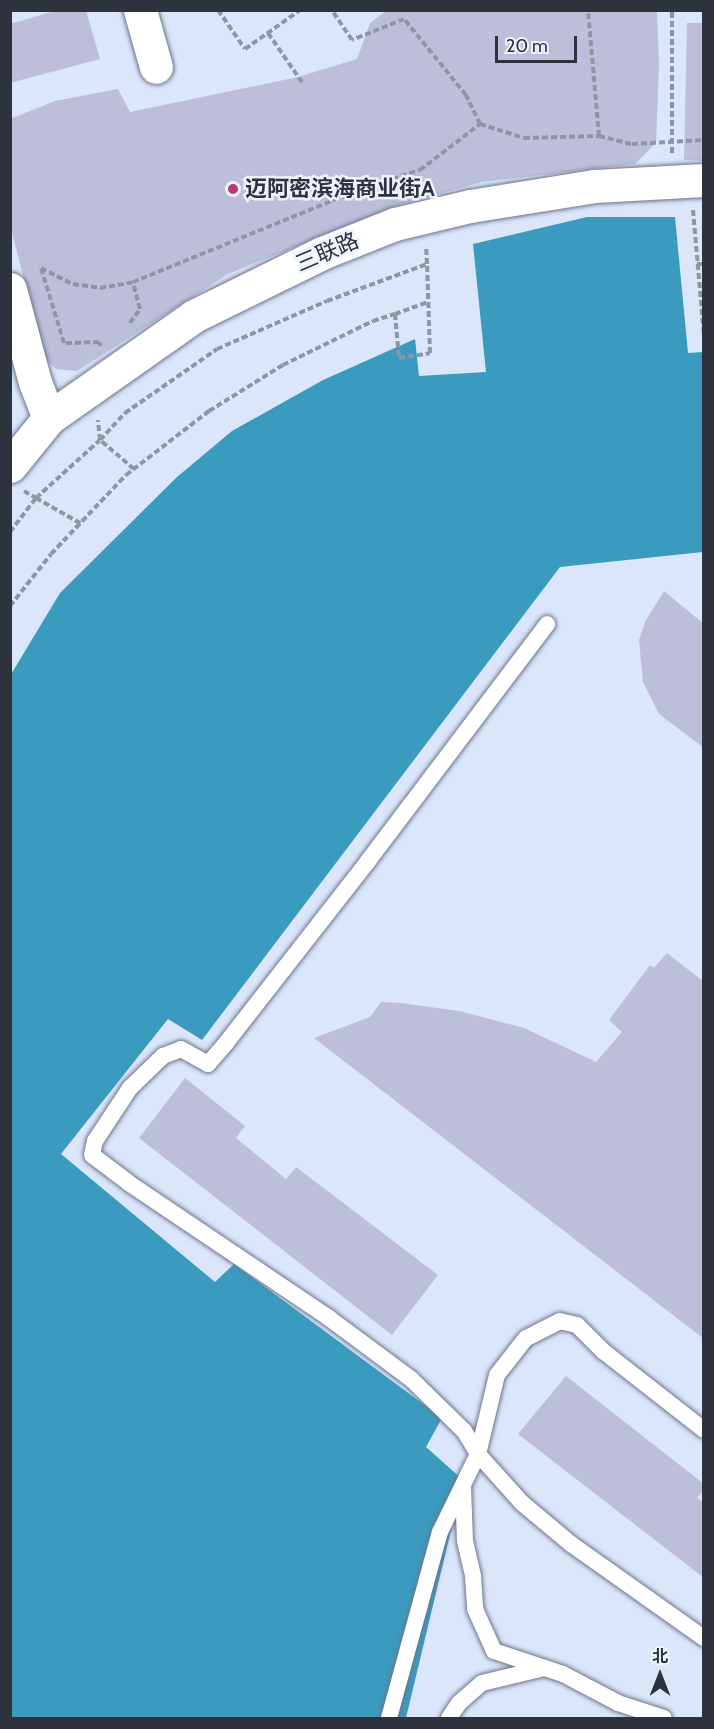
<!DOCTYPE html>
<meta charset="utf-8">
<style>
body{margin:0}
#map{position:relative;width:714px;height:1729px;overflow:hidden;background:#dbe6fa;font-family:Cabin,"Noto Sans SC",sans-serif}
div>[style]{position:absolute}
.water>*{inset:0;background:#3b9bbe}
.building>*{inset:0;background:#bdbfda}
.path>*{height:4px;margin-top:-2px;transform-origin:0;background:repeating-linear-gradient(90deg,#8e96a6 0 6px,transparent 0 9px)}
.roads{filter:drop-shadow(0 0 2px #6a768d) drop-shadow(0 0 2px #6a768d)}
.service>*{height:16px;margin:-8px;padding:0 8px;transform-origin:8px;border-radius:8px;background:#fff}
.minor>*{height:33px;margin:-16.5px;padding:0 16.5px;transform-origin:16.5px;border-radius:16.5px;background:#fff}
.tertiary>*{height:33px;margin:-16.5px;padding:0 16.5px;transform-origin:16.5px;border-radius:16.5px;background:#fff}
.secondary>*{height:33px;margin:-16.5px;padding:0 16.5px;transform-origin:16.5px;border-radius:16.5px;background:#fff}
.dots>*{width:16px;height:16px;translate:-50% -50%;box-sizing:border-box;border:3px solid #edf3fd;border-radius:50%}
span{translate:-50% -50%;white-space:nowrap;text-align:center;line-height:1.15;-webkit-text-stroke:5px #edf3fd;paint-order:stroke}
.poi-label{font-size:22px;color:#2d323c;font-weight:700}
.left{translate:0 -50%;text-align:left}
.street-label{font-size:22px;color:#2d323c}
.frame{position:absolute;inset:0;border:12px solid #2d323c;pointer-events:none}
.north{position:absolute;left:630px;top:1645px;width:60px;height:60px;-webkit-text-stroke:4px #edf3fd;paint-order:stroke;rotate:0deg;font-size:16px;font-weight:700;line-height:24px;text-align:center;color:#2d323c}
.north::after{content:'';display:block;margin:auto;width:21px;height:27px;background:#2d323c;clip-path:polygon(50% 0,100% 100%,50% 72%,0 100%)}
.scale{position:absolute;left:495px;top:36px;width:82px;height:27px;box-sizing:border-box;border:3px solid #2d323c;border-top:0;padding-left:8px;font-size:18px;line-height:21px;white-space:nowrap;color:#2d323c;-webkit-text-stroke:4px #edf3fd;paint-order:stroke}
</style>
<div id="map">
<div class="water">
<div style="clip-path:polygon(587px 217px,675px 217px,688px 353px,703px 352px,703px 552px,560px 567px,202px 1040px,168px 1019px,61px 1154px,215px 1282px,234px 1264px,442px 1418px,426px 1447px,463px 1480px,406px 1718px,11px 1718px,10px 676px,60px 593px,177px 477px,232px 431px,323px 380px,415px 339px,419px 376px,486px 372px,473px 244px)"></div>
</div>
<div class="building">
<div style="clip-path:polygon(58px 10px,86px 10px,100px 59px,10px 83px,10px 24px)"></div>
<div style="clip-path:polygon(387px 10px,657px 10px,659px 67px,656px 143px,635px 164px,482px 182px,395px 206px,228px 274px,77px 371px,56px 369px,44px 359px,10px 224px,10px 119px,55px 101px,118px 89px,130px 112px,298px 77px,357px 59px,370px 23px)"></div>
<div style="clip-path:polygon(687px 23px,704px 23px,704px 161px,684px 160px)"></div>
<div style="clip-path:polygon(664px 591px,704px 624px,704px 748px,659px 714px,643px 682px,639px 640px,645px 622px)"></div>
<div style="clip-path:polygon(667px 953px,704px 982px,704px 1339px,314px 1038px,370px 1017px,381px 1002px,401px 1003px,459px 1011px,524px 1028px,596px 1062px,622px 1032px,609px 1020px,650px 965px,654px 968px)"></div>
<div style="clip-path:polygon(185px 1078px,245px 1126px,236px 1138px,286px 1179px,296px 1167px,438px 1275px,392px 1335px,139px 1138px)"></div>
<div style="clip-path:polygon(566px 1376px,704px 1484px,704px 1490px,697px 1498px,704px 1503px,704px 1578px,518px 1434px)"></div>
</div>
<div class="path">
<div style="left:218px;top:10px;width:47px;rotate:55.3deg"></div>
<div style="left:245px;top:49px;width:67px;rotate:-35.3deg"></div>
<div style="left:268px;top:33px;width:63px;rotate:55.3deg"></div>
<div style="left:480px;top:124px;width:46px;rotate:17.7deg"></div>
<div style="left:524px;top:138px;width:75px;rotate:-1.5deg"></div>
<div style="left:599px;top:136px;width:126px;rotate:-95deg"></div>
<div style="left:599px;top:136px;width:34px;rotate:14deg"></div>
<div style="left:632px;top:144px;width:72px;rotate:-3.2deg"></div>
<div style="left:672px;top:153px;width:143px;rotate:-90deg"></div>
<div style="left:693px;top:210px;width:126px;rotate:85deg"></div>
<div style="left:697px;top:264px;width:7px"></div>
<div style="left:395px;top:314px;width:35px;rotate:-20deg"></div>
<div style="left:130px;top:323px;width:17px;rotate:-54deg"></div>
<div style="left:140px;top:309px;width:28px;rotate:-105deg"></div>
<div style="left:101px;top:346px;width:4px;rotate:-117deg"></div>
<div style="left:99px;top:342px;width:35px;rotate:178deg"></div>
<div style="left:64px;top:343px;width:78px;rotate:-107deg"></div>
<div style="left:41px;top:268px;width:36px;rotate:27deg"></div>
<div style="left:73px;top:284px;width:27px;rotate:8deg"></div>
<div style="left:100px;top:288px;width:34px;rotate:-10deg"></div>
<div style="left:133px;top:282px;width:243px;rotate:-22.2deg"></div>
<div style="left:358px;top:190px;width:65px;rotate:-17.9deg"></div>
<div style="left:420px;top:170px;width:76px;rotate:-37.5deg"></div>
<div style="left:480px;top:124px;width:32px;rotate:-116deg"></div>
<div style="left:466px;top:95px;width:98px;rotate:-129.2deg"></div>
<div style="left:404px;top:19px;width:56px;rotate:158deg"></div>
<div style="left:352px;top:40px;width:36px;rotate:-124deg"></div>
<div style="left:134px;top:469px;width:45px;rotate:-139.5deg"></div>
<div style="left:100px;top:440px;width:37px;rotate:-47deg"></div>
<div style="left:125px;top:413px;width:112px;rotate:-34.8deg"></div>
<div style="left:217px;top:349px;width:120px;rotate:-23.6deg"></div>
<div style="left:327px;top:301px;width:107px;rotate:-20.3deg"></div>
<div style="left:427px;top:264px;width:18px;rotate:-93deg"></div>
<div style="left:24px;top:491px;width:14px;rotate:30deg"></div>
<div style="left:36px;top:498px;width:86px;rotate:-42.2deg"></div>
<div style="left:100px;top:440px;width:20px;rotate:-96deg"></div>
<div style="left:10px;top:532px;width:43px;rotate:-52.6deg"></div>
<div style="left:36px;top:498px;width:51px;rotate:29.6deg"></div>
<div style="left:10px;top:606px;width:66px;rotate:-51.7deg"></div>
<div style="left:51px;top:554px;width:109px;rotate:-46.5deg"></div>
<div style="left:126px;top:475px;width:105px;rotate:-37.6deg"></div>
<div style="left:209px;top:411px;width:87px;rotate:-31.9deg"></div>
<div style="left:283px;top:365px;width:100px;rotate:-26.1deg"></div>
<div style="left:373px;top:321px;width:23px;rotate:-18deg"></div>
<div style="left:395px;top:314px;width:44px;rotate:84.8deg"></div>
<div style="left:399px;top:358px;width:31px;rotate:-9deg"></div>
<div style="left:430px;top:353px;width:89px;rotate:-91.9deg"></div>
</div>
<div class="roads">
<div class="service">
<div style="left:704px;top:1430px;width:127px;rotate:-142deg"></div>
<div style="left:604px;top:1352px;width:38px;rotate:-135deg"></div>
<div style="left:577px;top:1325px;width:17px;rotate:-167deg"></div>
<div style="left:560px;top:1321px;width:38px;rotate:153deg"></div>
<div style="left:526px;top:1338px;width:47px;rotate:128.1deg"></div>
<div style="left:497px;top:1375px;width:81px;rotate:103.5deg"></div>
<div style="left:478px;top:1454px;width:66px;rotate:48.1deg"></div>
<div style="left:522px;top:1503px;width:64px;rotate:39.9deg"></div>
<div style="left:571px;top:1544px;width:163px;rotate:35.3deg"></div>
<div style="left:463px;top:1487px;width:54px;rotate:87.9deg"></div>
<div style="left:465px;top:1541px;width:37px;rotate:77deg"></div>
<div style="left:473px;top:1577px;width:32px;rotate:86deg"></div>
<div style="left:475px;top:1609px;width:46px;rotate:65.7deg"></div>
<div style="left:494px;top:1651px;width:73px;rotate:18.4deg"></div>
<div style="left:563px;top:1674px;width:62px;rotate:27.8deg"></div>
<div style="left:618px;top:1703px;width:48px;rotate:18.1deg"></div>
<div style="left:389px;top:1718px;width:193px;rotate:-74.7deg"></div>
<div style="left:440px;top:1532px;width:87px;rotate:-64deg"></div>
<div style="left:478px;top:1454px;width:27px;rotate:-121deg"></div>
<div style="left:464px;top:1431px;width:74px;rotate:-135.5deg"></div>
<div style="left:411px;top:1379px;width:102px;rotate:-143.4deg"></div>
<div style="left:329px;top:1318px;width:241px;rotate:-146deg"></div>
<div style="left:129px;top:1183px;width:46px;rotate:-142.9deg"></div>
<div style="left:92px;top:1155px;width:14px;rotate:-78deg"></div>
<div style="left:95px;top:1141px;width:64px;rotate:-56.6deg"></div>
<div style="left:130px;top:1088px;width:46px;rotate:-44.1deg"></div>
<div style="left:163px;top:1056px;width:19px;rotate:-21deg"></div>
<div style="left:181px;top:1049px;width:31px;rotate:29deg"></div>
<div style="left:208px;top:1064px;width:28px;rotate:-49deg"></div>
<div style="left:226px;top:1043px;width:231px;rotate:-52deg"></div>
<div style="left:368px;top:861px;width:297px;rotate:-52.9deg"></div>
<div style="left:449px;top:1718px;width:18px;rotate:-56deg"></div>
<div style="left:459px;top:1703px;width:30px;rotate:-41deg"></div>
<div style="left:482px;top:1683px;width:64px;rotate:-13.6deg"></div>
</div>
<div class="minor">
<div style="left:140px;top:10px;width:59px;rotate:74.3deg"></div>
</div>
<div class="tertiary">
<div style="left:10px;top:289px;width:96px;rotate:75deg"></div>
<div style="left:35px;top:382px;width:39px;rotate:69deg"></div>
</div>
<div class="secondary">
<div style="left:10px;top:466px;width:62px;rotate:-50.9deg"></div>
<div style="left:49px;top:418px;width:177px;rotate:-35.1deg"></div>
<div style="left:194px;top:316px;width:143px;rotate:-26.2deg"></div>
<div style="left:322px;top:253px;width:79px;rotate:-21.7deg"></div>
<div style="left:395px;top:224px;width:77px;rotate:-13.5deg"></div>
<div style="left:470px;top:206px;width:127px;rotate:-9.1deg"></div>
<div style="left:595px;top:186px;width:109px;rotate:-3.2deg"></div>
</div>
</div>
<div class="dots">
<div style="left:233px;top:189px;background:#c03672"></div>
</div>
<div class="poi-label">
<span class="left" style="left:245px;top:189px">迈阿密滨海商业街A</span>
</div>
<div class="street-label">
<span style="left:327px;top:252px;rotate:-23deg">三联路</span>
</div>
<div class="frame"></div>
<div class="north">北</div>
<div class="scale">20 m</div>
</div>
